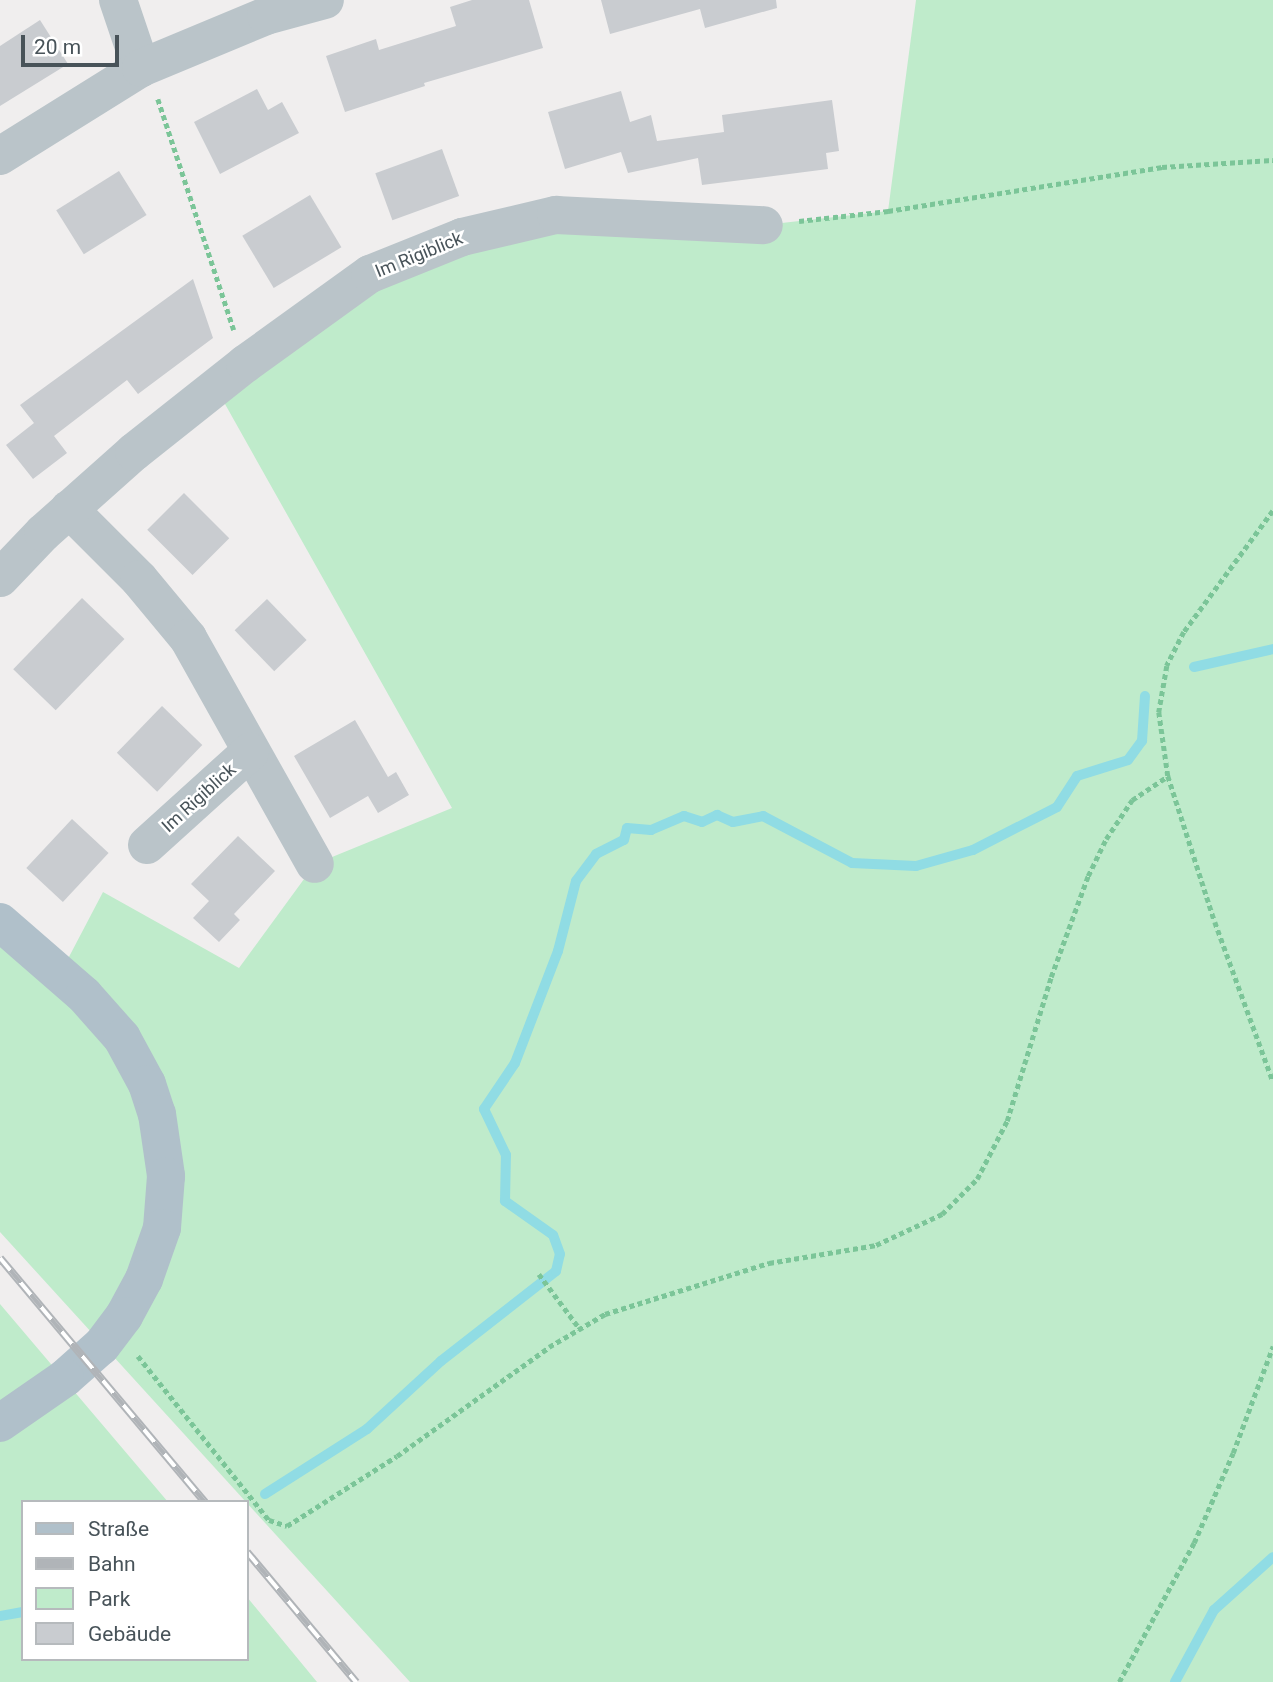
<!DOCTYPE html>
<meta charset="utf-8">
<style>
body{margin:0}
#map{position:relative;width:1273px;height:1682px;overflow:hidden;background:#f0eeee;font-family:Roboto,sans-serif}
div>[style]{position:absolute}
.green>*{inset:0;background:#bfebcb}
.stream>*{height:10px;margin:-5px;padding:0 5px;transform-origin:5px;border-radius:5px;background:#90dce4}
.building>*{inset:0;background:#c9ccd0;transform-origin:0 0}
.path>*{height:4.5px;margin-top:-2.25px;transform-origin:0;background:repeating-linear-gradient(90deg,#7bc598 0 5px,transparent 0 8.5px)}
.minor>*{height:38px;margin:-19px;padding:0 19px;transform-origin:19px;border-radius:19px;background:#bac4c9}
.major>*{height:38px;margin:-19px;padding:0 19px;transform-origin:19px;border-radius:19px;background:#b0c0ca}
.rail>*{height:8px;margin-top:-4px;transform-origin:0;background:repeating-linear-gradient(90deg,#fff 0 16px,#b0b4b8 0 32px);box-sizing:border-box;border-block:2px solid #b0b4b8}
span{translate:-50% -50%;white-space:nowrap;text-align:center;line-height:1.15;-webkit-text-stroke:5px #fff;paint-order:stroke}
.street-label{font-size:18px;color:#485359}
.legend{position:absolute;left:21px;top:1500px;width:228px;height:161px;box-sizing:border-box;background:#fff;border:2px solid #b6babd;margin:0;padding:9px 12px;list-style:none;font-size:21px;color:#485359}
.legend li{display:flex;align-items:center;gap:14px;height:35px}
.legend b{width:35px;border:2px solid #b6babd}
.scale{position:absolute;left:21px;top:35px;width:98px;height:32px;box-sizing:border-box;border:4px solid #485359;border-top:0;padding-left:9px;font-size:21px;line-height:24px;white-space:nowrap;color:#485359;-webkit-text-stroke:5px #fff;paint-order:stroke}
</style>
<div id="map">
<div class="green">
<div style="clip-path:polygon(916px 0,1273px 0,1273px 1682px,410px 1682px,0 1232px,0 922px,60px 974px,103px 892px,239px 968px,315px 864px,452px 808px,216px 388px,462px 237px,764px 225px,888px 211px)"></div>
<div style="clip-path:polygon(0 1304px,168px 1502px,23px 1502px,23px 1659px,247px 1659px,247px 1597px,317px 1682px,0 1682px)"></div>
</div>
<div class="stream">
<div style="left:1194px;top:667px;width:81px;rotate:-12.8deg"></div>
<div style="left:265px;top:1494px;width:121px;rotate:-32.5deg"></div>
<div style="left:367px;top:1429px;width:100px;rotate:-42.6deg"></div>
<div style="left:441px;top:1361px;width:146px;rotate:-38deg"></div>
<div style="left:556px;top:1271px;width:17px;rotate:-77deg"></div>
<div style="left:560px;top:1254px;width:20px;rotate:-110deg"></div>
<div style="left:553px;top:1235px;width:59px;rotate:-144.7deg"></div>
<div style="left:505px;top:1201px;width:46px;rotate:-88.8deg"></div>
<div style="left:506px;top:1155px;width:51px;rotate:-115.6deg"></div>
<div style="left:484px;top:1109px;width:55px;rotate:-56deg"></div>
<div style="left:515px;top:1063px;width:120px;rotate:-69deg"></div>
<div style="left:558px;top:951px;width:72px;rotate:-75.6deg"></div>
<div style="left:576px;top:881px;width:34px;rotate:-53deg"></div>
<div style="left:596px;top:854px;width:31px;rotate:-27deg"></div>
<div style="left:624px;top:840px;width:12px;rotate:-76deg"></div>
<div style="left:627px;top:828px;width:24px;rotate:5deg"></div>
<div style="left:651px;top:830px;width:36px;rotate:-23deg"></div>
<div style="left:684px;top:816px;width:19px;rotate:18deg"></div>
<div style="left:702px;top:822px;width:17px;rotate:-25deg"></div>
<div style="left:717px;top:815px;width:17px;rotate:24deg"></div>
<div style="left:733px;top:822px;width:31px;rotate:-11deg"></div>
<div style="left:763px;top:816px;width:101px;rotate:27.8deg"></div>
<div style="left:852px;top:863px;width:64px;rotate:2.7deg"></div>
<div style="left:916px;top:866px;width:59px;rotate:-15.7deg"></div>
<div style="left:973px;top:850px;width:94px;rotate:-27.1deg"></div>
<div style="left:1057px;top:807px;width:37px;rotate:-57deg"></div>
<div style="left:1077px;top:776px;width:53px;rotate:-17.4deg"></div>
<div style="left:1128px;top:760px;width:24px;rotate:-54deg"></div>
<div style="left:1142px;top:741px;width:45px;rotate:-86.2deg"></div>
<div style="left:0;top:1616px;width:23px;rotate:-10deg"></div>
<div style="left:1175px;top:1682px;width:82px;rotate:-61.6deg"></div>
<div style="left:1214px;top:1610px;width:79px;rotate:-41.9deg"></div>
</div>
<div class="building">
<div style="clip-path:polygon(472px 0,529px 0,543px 48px,424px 83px,425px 86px,345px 112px,326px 56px,376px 39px,379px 50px,456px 26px,450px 7px)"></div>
<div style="clip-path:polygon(601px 0,776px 0,777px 8px,705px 28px,700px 9px,610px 34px)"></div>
<div style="clip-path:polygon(40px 20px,68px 64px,0 106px,0 46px)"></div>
<div style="clip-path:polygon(257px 89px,268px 110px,282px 102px,299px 133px,220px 174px,194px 122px)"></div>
<div style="clip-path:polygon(621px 91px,630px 122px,651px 115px,657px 141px,724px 132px,722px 115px,832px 100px,839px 151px,826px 153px,828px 169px,702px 185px,698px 158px,628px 173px,621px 152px,565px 169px,548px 112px)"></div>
<div style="left:442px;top:149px;width:50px;height:71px;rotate:70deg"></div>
<div style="left:119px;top:171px;width:52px;height:74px;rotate:58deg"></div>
<div style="left:310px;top:195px;width:61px;height:79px;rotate:59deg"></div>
<div style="clip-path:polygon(193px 279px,213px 338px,138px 394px,127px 380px,54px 436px,67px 453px,33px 479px,6px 445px,34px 423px,20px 405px)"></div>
<div style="left:184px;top:493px;width:64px;height:52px;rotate:45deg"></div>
<div style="left:82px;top:598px;width:59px;height:99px;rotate:44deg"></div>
<div style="left:267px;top:599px;width:57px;height:45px;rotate:46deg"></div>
<div style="left:162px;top:706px;width:56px;height:65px;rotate:44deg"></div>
<div style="clip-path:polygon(355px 720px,388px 777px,396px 772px,409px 795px,378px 813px,368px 796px,330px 818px,294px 756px)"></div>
<div style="left:72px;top:819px;width:50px;height:67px;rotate:43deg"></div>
<div style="clip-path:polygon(238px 836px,275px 871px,234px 914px,240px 920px,219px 942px,193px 918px,209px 901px,191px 884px)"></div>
</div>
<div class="path">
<div style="left:158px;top:99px;width:243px;rotate:71.8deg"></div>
<div style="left:799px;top:221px;width:90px;rotate:-6.4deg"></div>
<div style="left:888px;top:211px;width:278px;rotate:-9.1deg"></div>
<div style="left:1162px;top:167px;width:111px;rotate:-3.6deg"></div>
<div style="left:1273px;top:511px;width:150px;rotate:126.3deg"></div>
<div style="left:1184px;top:632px;width:38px;rotate:117deg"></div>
<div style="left:1167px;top:666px;width:47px;rotate:99.9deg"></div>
<div style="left:1159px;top:712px;width:65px;rotate:82deg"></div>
<div style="left:1168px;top:776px;width:153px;rotate:72.2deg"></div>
<div style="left:1215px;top:922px;width:169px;rotate:70deg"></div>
<div style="left:539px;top:1274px;width:69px;rotate:53.3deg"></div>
<div style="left:138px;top:1356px;width:210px;rotate:51.4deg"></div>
<div style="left:269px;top:1520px;width:19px;rotate:18deg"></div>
<div style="left:287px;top:1526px;width:130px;rotate:-32.5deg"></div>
<div style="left:397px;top:1456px;width:187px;rotate:-35.6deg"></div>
<div style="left:549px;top:1347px;width:65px;rotate:-30.5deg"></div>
<div style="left:605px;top:1314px;width:172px;rotate:-17.3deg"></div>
<div style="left:769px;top:1263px;width:109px;rotate:-9.5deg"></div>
<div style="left:876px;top:1245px;width:73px;rotate:-25.2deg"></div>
<div style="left:942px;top:1214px;width:49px;rotate:-45deg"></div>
<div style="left:977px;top:1179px;width:65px;rotate:-62.7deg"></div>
<div style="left:1007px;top:1121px;width:151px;rotate:-73deg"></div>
<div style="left:1051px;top:977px;width:108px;rotate:-69.9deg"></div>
<div style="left:1088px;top:876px;width:41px;rotate:-64.1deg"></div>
<div style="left:1106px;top:839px;width:47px;rotate:-56.3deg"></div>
<div style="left:1132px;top:800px;width:43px;rotate:-33.7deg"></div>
<div style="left:1119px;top:1682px;width:158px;rotate:-61.7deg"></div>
<div style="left:1194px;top:1543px;width:98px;rotate:-66.6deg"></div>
<div style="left:1233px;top:1453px;width:114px;rotate:-69.5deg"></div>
</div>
<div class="minor">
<div style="left:118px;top:0;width:72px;rotate:71.3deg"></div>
<div style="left:0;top:156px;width:166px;rotate:-32deg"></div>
<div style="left:141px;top:68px;width:135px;rotate:-22.6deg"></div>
<div style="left:266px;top:16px;width:61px;rotate:-15.2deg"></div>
<div style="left:69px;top:509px;width:99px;rotate:45deg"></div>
<div style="left:139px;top:579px;width:77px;rotate:50.3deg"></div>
<div style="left:188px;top:638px;width:259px;rotate:60.7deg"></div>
<div style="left:0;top:578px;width:62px;rotate:-46.3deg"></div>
<div style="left:43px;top:533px;width:122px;rotate:-41.7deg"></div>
<div style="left:134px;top:452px;width:142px;rotate:-38.4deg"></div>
<div style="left:245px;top:364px;width:154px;rotate:-35.8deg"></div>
<div style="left:370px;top:274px;width:99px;rotate:-21.9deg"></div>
<div style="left:462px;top:237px;width:97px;rotate:-13.2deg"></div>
<div style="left:556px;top:215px;width:208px;rotate:2.8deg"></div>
<div style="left:147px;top:845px;width:139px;rotate:-42.1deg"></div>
</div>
<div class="major">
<div style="left:0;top:922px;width:111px;rotate:41deg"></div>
<div style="left:84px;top:995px;width:57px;rotate:48.5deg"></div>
<div style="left:122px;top:1038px;width:52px;rotate:61.5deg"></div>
<div style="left:147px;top:1084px;width:32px;rotate:72deg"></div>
<div style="left:157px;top:1114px;width:63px;rotate:81.7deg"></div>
<div style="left:166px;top:1176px;width:52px;rotate:94.4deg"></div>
<div style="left:162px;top:1228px;width:54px;rotate:109.4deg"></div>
<div style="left:144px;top:1279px;width:42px;rotate:118.4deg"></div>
<div style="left:124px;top:1316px;width:38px;rotate:127deg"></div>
<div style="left:101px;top:1346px;width:48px;rotate:138.4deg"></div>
<div style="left:65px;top:1378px;width:79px;rotate:145.3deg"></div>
</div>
<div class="rail">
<div style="left:0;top:1258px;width:319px;rotate:50deg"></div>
<div style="left:247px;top:1552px;width:170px;rotate:50deg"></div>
</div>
<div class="street-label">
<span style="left:419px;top:255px;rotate:-22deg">Im Rigiblick</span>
<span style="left:199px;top:798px;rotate:-42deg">Im Rigiblick</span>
</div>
<ul class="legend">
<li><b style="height:9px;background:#b0c0ca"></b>Straße</li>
<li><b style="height:9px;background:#b0b4b8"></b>Bahn</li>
<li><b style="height:19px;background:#bfebcb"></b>Park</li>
<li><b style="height:19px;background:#c9ccd0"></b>Gebäude</li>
</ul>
<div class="scale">20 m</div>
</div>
